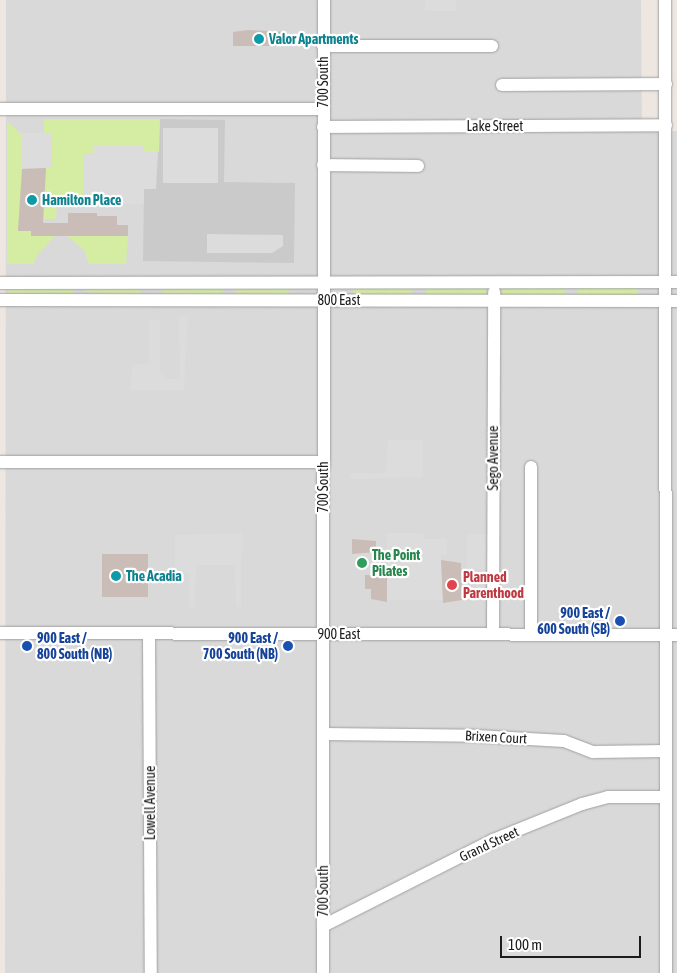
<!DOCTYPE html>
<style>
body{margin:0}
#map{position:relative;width:677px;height:973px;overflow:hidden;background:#eee7e1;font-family:"Asap Condensed",sans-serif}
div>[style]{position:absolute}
.residential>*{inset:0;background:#dad9d9}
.religious>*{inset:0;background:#cacaca}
.grass>*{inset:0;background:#d5eca3}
.parking>*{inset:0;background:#dcdcdc;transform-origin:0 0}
.building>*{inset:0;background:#cabcb7;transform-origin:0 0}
.roads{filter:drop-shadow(0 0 1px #a0a0a0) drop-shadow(0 0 1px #a0a0a0)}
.minor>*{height:12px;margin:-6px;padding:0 6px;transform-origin:6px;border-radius:6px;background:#fff}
.dots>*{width:14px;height:14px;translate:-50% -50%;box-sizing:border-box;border:2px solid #fff;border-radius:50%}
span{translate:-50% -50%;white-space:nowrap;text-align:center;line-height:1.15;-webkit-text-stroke:4.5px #fff;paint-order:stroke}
.culture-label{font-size:14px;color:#0d838f;font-weight:700}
.left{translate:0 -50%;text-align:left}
.street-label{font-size:14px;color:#1c1c1c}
.leisure-label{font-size:14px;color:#27864d;font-weight:700}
.health-label{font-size:14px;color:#be3a42;font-weight:700}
.transit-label{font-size:14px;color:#164399;font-weight:700}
.right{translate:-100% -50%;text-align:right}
.scale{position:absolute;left:500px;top:936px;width:141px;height:22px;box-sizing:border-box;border:2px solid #1c1c1c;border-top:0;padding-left:6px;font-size:15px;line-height:18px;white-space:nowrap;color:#1c1c1c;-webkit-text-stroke:4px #fff;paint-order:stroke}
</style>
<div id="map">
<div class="residential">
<div style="clip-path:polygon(6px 0,641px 0,642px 131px,677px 131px,677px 973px,5px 973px)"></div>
</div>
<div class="religious">
<div style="clip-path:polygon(160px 119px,225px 120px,224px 182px,295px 183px,294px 263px,143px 261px,144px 189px,156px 189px)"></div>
</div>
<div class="grass">
<div style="clip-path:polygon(44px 119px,160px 119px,159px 152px,144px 152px,144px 146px,83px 155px,83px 200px,57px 200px,56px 219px,41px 219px,46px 168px,52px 168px,52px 134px,44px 133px)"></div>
<div style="clip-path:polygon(7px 121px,21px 134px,23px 188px,18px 231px,31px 231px,32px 236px,55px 236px,37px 255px,34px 264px,7px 264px)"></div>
<div style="clip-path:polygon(67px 236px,128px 236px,126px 264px,89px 264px,84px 250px)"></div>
<div style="clip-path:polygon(426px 286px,485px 287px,487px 291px,483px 296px,426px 295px)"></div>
<div style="clip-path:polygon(141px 287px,140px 295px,85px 292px,85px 289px)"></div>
<div style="clip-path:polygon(235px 287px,289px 289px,289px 290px,287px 295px,237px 295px)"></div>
<div style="clip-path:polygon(352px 287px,412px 287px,413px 290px,410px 295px,355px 295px)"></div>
<div style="clip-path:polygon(578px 287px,636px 287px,638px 291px,636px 295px,578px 295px)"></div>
<div style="clip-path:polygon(161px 288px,222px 288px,223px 292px,221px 295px,163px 295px)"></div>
<div style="clip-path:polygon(501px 288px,565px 288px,566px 290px,562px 295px,503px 295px)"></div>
<div style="clip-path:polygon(7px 289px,73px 289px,73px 292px,72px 295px,9px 295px)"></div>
</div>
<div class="parking">
<div style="left:425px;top:0;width:31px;height:11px"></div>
<div style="left:163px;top:128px;width:55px;height:55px"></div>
<div style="left:52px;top:133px;width:35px;height:31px;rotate:90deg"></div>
<div style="clip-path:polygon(94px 146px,144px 146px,144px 152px,157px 152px,156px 189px,144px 189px,144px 204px,83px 205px,83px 155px,94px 155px)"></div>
<div style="clip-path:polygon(207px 234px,283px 235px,283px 246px,272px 253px,207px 253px)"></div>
<div style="clip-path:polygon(188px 316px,184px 390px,131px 390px,132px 365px,149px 364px,149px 320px,160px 320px,160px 372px,166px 379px,180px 379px,179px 317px)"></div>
<div style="clip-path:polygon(388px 440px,423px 440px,423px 477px,350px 479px,350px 473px,386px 473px)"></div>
<div style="clip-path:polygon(242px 533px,241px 607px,236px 607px,235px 565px,196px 565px,195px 607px,189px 607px,189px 573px,175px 573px,175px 535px)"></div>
<div style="clip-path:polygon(387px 533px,423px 533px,423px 539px,447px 539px,447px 555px,441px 555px,443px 600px,387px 600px)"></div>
<div style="left:467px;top:534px;width:21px;height:35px"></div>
</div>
<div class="building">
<div style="clip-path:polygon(248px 30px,286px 32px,286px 46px,233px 46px,233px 32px)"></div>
<div style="clip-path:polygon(46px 168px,43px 223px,68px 223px,68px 213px,97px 213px,97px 216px,117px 216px,117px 225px,128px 225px,128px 236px,31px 236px,31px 231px,18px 231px,22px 169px)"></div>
<div style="clip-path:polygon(352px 539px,376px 541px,376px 552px,352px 554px)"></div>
<div style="left:148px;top:554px;width:43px;height:46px;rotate:90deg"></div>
<div style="clip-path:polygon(441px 560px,461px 563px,462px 600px,443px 603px)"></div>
<div style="clip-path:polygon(365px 575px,387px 576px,387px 602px,371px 599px,371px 589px,365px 589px)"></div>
</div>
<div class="roads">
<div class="minor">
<div style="left:665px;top:0;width:973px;rotate:89.94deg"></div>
<div style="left:323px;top:46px;width:169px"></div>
<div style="left:502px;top:85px;width:164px;rotate:-0.3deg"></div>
<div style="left:0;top:109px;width:323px"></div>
<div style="left:323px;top:127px;width:343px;rotate:-0.3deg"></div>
<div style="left:323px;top:165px;width:95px;rotate:0.6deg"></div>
<div style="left:0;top:283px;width:677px;rotate:-0.08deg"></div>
<div style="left:0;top:300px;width:677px;rotate:0.08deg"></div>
<div style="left:0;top:462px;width:323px"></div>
<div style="left:0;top:633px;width:677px;rotate:0.17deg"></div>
<div style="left:149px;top:634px;width:339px;rotate:89.7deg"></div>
<div style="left:493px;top:634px;width:342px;rotate:-89.8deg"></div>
<div style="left:531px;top:635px;width:168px;rotate:-90deg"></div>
<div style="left:323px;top:734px;width:153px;rotate:0.7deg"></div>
<div style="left:476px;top:736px;width:88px;rotate:3.3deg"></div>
<div style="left:564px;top:741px;width:31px;rotate:21deg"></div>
<div style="left:593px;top:752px;width:73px;rotate:-0.8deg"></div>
<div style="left:323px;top:926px;width:191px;rotate:-26.8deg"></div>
<div style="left:493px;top:840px;width:96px;rotate:-22deg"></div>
<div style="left:582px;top:804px;width:27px;rotate:-15deg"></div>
<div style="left:608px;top:797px;width:58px"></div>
<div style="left:323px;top:973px;width:973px;rotate:-89.94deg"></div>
</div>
</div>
<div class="dots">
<div style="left:259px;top:39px;background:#0f9aa8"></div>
<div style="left:32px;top:200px;background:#0f9aa8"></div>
<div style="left:362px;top:563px;background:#2e9e5b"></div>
<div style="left:116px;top:576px;background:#0f9aa8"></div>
<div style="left:452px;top:585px;background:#e0444e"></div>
<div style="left:620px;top:621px;background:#1a4fb4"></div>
<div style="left:27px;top:646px;background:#1a4fb4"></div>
<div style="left:288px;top:646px;background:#1a4fb4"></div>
</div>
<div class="culture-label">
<span class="left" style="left:269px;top:39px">Valor Apartments</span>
<span class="left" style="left:42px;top:200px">Hamilton Place</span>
<span class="left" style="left:126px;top:576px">The Acadia</span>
</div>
<div class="street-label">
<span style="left:323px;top:82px;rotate:-90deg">700 South</span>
<span style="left:495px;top:126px">Lake Street</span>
<span style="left:339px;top:300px">800 East</span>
<span style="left:493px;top:458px;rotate:-90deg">Sego Avenue</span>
<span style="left:323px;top:487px;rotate:-90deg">700 South</span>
<span style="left:339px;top:634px">900 East</span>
<span style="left:496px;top:737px;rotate:3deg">Brixen Court</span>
<span style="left:150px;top:803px;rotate:-90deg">Lowell Avenue</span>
<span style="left:489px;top:844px;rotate:-25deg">Grand Street</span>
<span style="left:323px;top:891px;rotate:-90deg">700 South</span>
</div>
<div class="leisure-label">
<span class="left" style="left:372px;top:563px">The Point<br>Pilates</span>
</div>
<div class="health-label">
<span class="left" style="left:463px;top:585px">Planned<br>Parenthood</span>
</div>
<div class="transit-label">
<span class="right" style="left:610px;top:621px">900 East /<br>600 South (SB)</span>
<span class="left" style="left:37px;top:646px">900 East /<br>800 South (NB)</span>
<span class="right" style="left:278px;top:646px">900 East /<br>700 South (NB)</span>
</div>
<div class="scale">100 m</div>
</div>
